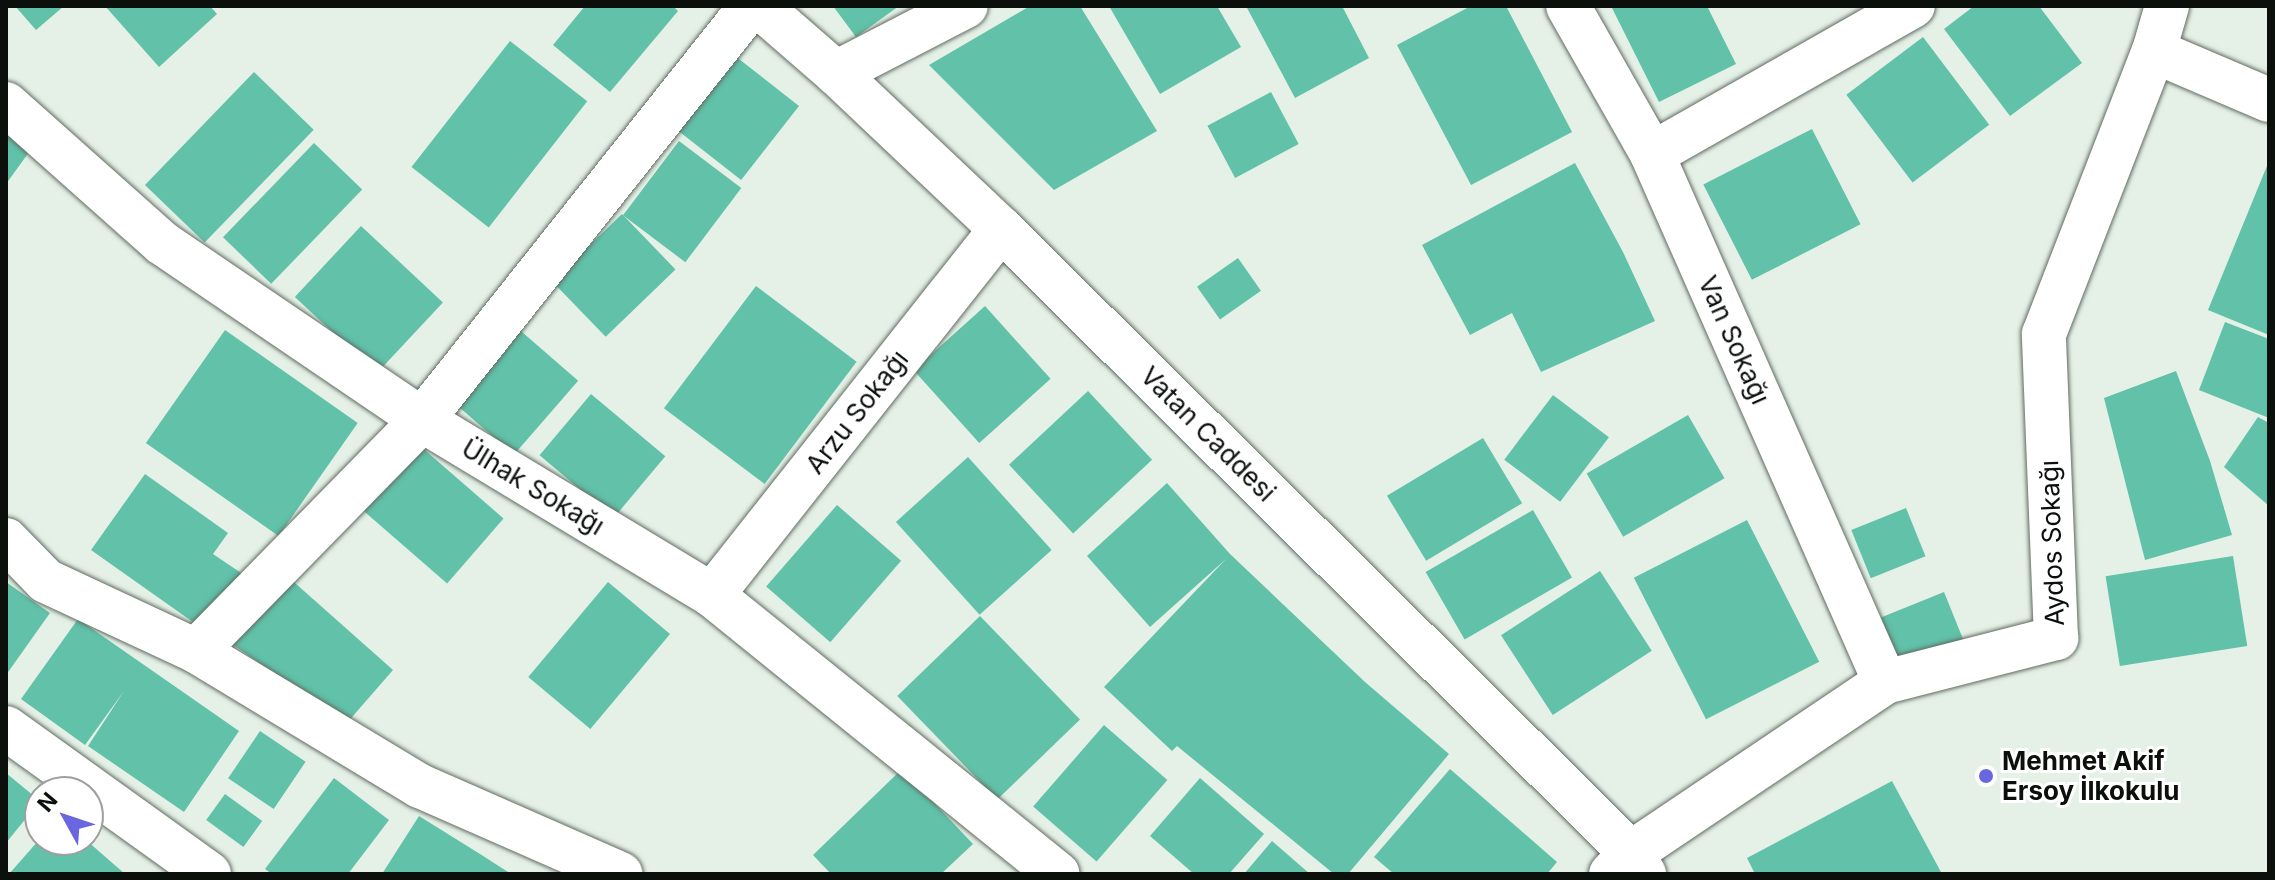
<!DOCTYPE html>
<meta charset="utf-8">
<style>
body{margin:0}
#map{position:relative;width:2275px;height:880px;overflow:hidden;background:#e5f1e6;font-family:Inter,sans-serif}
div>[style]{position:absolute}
.building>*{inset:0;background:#61c1a9;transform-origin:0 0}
.roads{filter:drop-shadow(0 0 2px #616b62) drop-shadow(0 0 2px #616b62)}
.minor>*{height:44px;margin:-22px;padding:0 22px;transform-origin:22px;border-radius:22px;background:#fff}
.tertiary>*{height:44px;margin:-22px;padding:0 22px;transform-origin:22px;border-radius:22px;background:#fff}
.dots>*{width:22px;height:22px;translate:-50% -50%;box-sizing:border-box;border:4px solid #fff;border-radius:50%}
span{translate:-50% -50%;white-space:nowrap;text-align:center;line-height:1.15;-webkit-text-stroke:6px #fff;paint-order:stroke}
.street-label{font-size:26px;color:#0c100d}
.poi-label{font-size:26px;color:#0c100d;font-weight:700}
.left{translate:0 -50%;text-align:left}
.frame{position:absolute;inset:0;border:8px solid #0c100d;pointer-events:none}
.north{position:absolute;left:24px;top:776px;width:80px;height:80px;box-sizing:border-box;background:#fff;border:2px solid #9e9f9e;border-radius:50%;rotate:310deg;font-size:22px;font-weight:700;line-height:32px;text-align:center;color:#0c100d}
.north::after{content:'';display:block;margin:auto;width:28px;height:36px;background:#6966e0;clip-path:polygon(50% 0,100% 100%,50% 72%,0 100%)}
</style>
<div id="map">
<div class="building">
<div style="clip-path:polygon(15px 6px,64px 6px,36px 30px)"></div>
<div style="clip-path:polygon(105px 6px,210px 6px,217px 14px,159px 67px)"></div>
<div style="clip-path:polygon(585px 6px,673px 6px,678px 11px,610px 92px,553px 45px)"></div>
<div style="clip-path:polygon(833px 6px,899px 6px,856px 37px)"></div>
<div style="clip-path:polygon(1030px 6px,1080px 6px,1157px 131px,1054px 190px,929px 65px)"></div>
<div style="clip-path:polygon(1109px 6px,1217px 6px,1241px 47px,1160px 94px)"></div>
<div style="clip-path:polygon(1246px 6px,1342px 6px,1369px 58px,1295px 98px)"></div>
<div style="clip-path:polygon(1471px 6px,1506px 6px,1572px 132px,1471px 185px,1397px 45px)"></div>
<div style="clip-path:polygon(1611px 6px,1707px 6px,1736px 64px,1659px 102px)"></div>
<div style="clip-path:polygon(1974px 6px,2039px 6px,2082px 63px,2010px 116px,1944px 29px)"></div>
<div style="left:1923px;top:37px;width:110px;height:96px;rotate:53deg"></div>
<div style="left:510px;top:41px;width:98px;height:160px;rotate:38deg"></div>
<div style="left:721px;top:45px;width:99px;height:94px;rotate:38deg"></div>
<div style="left:254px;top:72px;width:83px;height:157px;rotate:44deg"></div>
<div style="left:1271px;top:92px;width:59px;height:72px;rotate:62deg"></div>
<div style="clip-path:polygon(6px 129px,32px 148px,6px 184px)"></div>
<div style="left:1812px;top:129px;width:107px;height:122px;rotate:63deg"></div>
<div style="left:679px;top:141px;width:78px;height:93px;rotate:37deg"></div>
<div style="left:314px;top:143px;width:67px;height:131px;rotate:44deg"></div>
<div style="clip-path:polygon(2269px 161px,2269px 335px,2208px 310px)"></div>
<div style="clip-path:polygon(1575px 163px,1623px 252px,1655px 321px,1541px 372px,1512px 313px,1470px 335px,1422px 245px)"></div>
<div style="left:622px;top:214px;width:77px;height:97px;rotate:46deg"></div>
<div style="left:361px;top:226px;width:112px;height:97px;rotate:43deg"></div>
<div style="left:1238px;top:258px;width:40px;height:50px;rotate:55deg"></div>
<div style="left:756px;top:286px;width:126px;height:153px;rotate:37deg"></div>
<div style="left:985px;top:306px;width:98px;height:96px;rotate:48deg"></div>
<div style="clip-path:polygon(2225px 322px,2269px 339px,2269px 418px,2199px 390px)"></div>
<div style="left:514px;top:325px;width:85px;height:98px;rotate:41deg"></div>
<div style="left:225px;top:330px;width:162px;height:138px;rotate:35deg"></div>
<div style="clip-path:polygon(2176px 371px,2210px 461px,2232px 535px,2145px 560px,2104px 398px)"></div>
<div style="left:1088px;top:391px;width:94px;height:108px;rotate:47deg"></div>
<div style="left:591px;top:394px;width:97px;height:80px;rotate:40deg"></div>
<div style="left:1553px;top:395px;width:70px;height:81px;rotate:37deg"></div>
<div style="left:1688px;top:415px;width:73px;height:117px;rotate:60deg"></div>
<div style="clip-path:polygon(2258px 417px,2269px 423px,2269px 506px,2224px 467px)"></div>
<div style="left:1483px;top:438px;width:76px;height:112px;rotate:59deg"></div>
<div style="left:419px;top:445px;width:112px;height:86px;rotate:41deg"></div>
<div style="left:968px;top:457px;width:125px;height:97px;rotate:48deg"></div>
<div style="clip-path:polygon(145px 474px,228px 533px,213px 554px,247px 577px,207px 632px,91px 550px)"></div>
<div style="clip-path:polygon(1167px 483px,1230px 554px,1365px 682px,1449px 754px,1348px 874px,1334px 874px,1177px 746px,1172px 751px,1104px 687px,1226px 559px,1150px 627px,1087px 556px)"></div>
<div style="left:837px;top:505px;width:85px;height:108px;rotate:41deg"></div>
<div style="left:1906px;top:508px;width:52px;height:59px;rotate:68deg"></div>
<div style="left:1533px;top:510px;width:78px;height:124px;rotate:60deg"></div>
<div style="left:1747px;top:520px;width:159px;height:127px;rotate:63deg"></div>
<div style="left:2233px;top:556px;width:91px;height:129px;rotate:81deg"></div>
<div style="left:1600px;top:571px;width:95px;height:118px;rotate:57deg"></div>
<div style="clip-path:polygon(286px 575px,393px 670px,346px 724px,228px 641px)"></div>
<div style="clip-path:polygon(6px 582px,50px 613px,6px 675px)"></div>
<div style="left:608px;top:582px;width:81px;height:124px;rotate:40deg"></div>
<div style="left:1944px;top:592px;width:52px;height:70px;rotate:68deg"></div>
<div style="left:980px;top:616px;width:144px;height:115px;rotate:46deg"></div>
<div style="clip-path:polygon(78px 619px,239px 731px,184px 812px,88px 746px,124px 691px,85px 745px,21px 699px)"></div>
<div style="left:1104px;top:725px;width:84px;height:108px;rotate:41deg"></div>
<div style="left:260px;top:731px;width:55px;height:57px;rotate:34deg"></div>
<div style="clip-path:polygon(902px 769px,973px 844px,941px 874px,831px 874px,813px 855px)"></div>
<div style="clip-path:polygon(1450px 769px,1557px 862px,1547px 874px,1394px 874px,1374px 857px)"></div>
<div style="clip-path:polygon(6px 773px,40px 801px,6px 843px)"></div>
<div style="clip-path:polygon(334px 778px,389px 820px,348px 874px,272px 874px,265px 869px)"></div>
<div style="clip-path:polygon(1200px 778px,1264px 834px,1229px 874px,1194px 874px,1150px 836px)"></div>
<div style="clip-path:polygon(1892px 781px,1942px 874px,1755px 874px,1747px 858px)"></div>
<div style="left:225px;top:794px;width:46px;height:32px;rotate:36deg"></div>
<div style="clip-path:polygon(419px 816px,480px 854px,511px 874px,382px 874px)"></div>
<div style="clip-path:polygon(39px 840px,86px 840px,125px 874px,9px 874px)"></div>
<div style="clip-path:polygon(1272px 841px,1310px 874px,1244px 874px)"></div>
</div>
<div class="roads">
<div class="minor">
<div style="left:1568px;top:6px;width:170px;rotate:60.4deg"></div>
<div style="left:1652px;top:154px;width:577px;rotate:66.19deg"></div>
<div style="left:2154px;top:51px;width:125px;rotate:23.1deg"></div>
<div style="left:836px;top:73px;width:146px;rotate:-27.3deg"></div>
<div style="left:6px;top:104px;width:209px;rotate:41.7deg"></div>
<div style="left:162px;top:243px;width:315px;rotate:34.2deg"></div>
<div style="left:422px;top:420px;width:339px;rotate:31.1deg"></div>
<div style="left:712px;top:595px;width:444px;rotate:38.9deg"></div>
<div style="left:1652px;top:154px;width:300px;rotate:-29.6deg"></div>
<div style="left:6px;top:540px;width:57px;rotate:45.7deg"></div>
<div style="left:46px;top:581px;width:166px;rotate:25deg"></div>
<div style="left:196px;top:651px;width:262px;rotate:31.1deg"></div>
<div style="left:420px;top:786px;width:219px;rotate:23.7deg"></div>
<div style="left:712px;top:595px;width:466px;rotate:-51.7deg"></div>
<div style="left:196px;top:651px;width:323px;rotate:-45.6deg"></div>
<div style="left:422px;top:420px;width:529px;rotate:-51.53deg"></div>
<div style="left:6px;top:728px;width:250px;rotate:35.7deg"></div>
<div style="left:1611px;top:874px;width:29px;rotate:-46deg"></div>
<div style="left:1631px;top:853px;width:306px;rotate:-33.9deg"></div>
<div style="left:1885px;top:682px;width:177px;rotate:-14.4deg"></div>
<div style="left:2056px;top:638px;width:304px;rotate:-92.3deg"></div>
<div style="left:2044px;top:334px;width:304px;rotate:-68.8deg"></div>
<div style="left:2154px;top:51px;width:47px;rotate:-73.9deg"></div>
</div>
<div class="tertiary">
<div style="left:759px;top:6px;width:102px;rotate:41deg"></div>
<div style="left:836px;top:73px;width:227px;rotate:43.4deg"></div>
<div style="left:1001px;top:229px;width:887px;rotate:44.73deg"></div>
<div style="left:1631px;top:853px;width:25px;rotate:58deg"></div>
</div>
</div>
<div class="dots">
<div style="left:1986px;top:776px;background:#6966e0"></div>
</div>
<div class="street-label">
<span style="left:1734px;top:340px;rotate:66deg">Van Sokağı</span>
<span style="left:857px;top:412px;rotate:-52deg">Arzu Sokağı</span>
<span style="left:1208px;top:434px;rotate:45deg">Vatan Caddesi</span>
<span style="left:533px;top:487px;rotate:31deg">Ülhak Sokağı</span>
<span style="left:2052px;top:543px;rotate:-92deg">Aydos Sokağı</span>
</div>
<div class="poi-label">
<span class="left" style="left:2002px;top:776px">Mehmet Akif<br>Ersoy İlkokulu</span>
</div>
<div class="frame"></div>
<div class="north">N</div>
</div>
